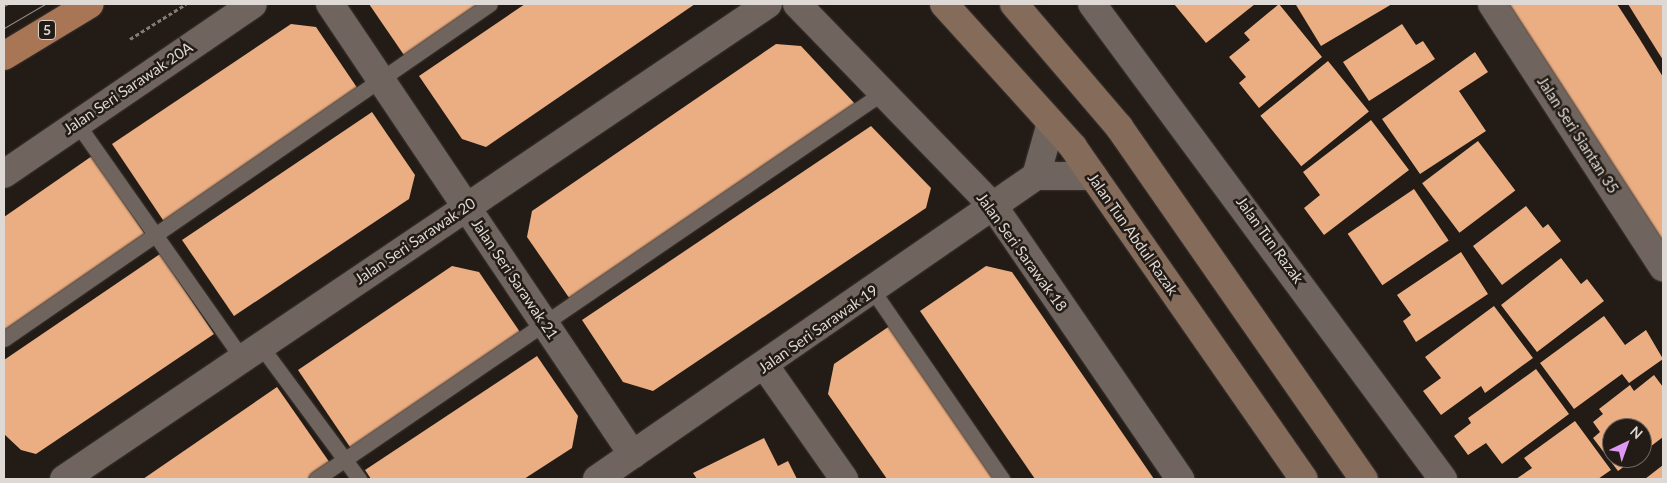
<!DOCTYPE html>
<style>
body{margin:0}
#map{position:relative;width:1667px;height:483px;overflow:hidden;background:#231b15;font-family:Lato,sans-serif}
div>[style]{position:absolute}
.building>*{inset:0;background:#ebae82;transform-origin:0 0}
.path>*{height:3px;margin-top:-1.5px;transform-origin:0;background:repeating-linear-gradient(90deg,#827b76 0 4px,transparent 0 6.5px)}
.roads{filter:drop-shadow(0 0 1px #3a3431) drop-shadow(0 0 1px #3a3431)}
.service>*{height:15px;margin:-7.5px;padding:0 7.5px;transform-origin:7.5px;border-radius:7.5px;background:#6f655e}
.minor>*{height:28px;margin:-14px;padding:0 14px;transform-origin:14px;border-radius:14px;background:#6f655e}
.secondary>*{height:28px;margin:-14px;padding:0 14px;transform-origin:14px;border-radius:14px;background:#856b5a}
.trunk>*{height:28px;margin:-14px;padding:0 14px;transform-origin:14px;border-radius:14px;background:#a87654}
.tram>*{height:1px;margin:-0.5px;padding:0 0.5px;transform-origin:0.5px;border-radius:0.5px;background:#908984}
span{translate:-50% -50%;white-space:nowrap;text-align:center;line-height:1.15;-webkit-text-stroke:5px #231b15;paint-order:stroke}
.shield-label span{padding:1px 4px;background:#231b15;border:1px solid;border-radius:4px;-webkit-text-stroke-width:0}
.shield-label{font-size:14px;color:#dfd9d5;font-weight:700}
.street-label{font-size:15px;color:#dfd9d5}
.frame{position:absolute;inset:0;border:5px solid #dfd9d5;pointer-events:none}
.north{position:absolute;left:1602px;top:418px;width:50px;height:50px;box-sizing:border-box;background:#231b15;border:1px solid #6e6762;border-radius:50%;rotate:42deg;font-size:14px;font-weight:700;line-height:20px;text-align:center;color:#dfd9d5}
.north::after{content:'';display:block;margin:auto;width:18px;height:22px;background:#dd99f3;clip-path:polygon(50% 0,100% 100%,50% 72%,0 100%)}
</style>
<div id="map">
<div class="building">
<div style="clip-path:polygon(369px 4px,486px 4px,406px 58px)"></div>
<div style="clip-path:polygon(525px 4px,695px 4px,486px 147px,462px 139px,419px 76px)"></div>
<div style="clip-path:polygon(1174px 4px,1255px 4px,1206px 43px)"></div>
<div style="clip-path:polygon(1279px 4px,1322px 57px,1259px 108px,1239px 83px,1246px 77px,1229px 57px,1250px 40px,1244px 33px)"></div>
<div style="clip-path:polygon(1392px 4px,1321px 46px,1296px 5px,1298px 4px)"></div>
<div style="clip-path:polygon(1507px 4px,1617px 4px,1639px 38px,1663px 77px,1663px 248px)"></div>
<div style="clip-path:polygon(1628px 4px,1663px 4px,1663px 60px,1646px 33px)"></div>
<div style="clip-path:polygon(291px 24px,316px 27px,360px 92px,165px 223px,112px 144px)"></div>
<div style="clip-path:polygon(1402px 24px,1416px 45px,1423px 41px,1435px 59px,1369px 101px,1343px 62px)"></div>
<div style="clip-path:polygon(776px 44px,801px 46px,858px 107px,572px 302px,527px 237px,532px 211px)"></div>
<div style="clip-path:polygon(1475px 52px,1488px 72px,1459px 91px,1486px 131px,1420px 174px,1382px 119px)"></div>
<div style="left:1328px;top:61px;width:65px;height:87px;rotate:51deg"></div>
<div style="clip-path:polygon(372px 112px,415px 175px,409px 199px,234px 316px,182px 240px)"></div>
<div style="clip-path:polygon(1371px 120px,1409px 170px,1324px 235px,1304px 208px,1320px 195px,1303px 172px)"></div>
<div style="clip-path:polygon(871px 126px,931px 188px,926px 208px,653px 391px,623px 382px,582px 320px)"></div>
<div style="left:1478px;top:141px;width:62px;height:70px;rotate:53deg"></div>
<div style="clip-path:polygon(92px 156px,145px 234px,4px 332px,4px 217px)"></div>
<div style="left:1414px;top:189px;width:62px;height:80px;rotate:56deg"></div>
<div style="clip-path:polygon(1526px 206px,1543px 228px,1548px 224px,1561px 241px,1502px 285px,1473px 246px)"></div>
<div style="clip-path:polygon(1461px 252px,1488px 294px,1416px 342px,1403px 321px,1411px 315px,1397px 295px)"></div>
<div style="clip-path:polygon(160px 254px,214px 334px,36px 454px,21px 450px,4px 434px,4px 360px)"></div>
<div style="clip-path:polygon(1561px 258px,1581px 284px,1587px 279px,1604px 301px,1537px 352px,1501px 305px)"></div>
<div style="clip-path:polygon(452px 266px,479px 272px,522px 335px,352px 450px,298px 370px)"></div>
<div style="clip-path:polygon(986px 266px,1012px 272px,1154px 479px,1035px 479px,920px 311px)"></div>
<div style="clip-path:polygon(1494px 306px,1533px 358px,1485px 393px,1481px 386px,1441px 415px,1423px 391px,1441px 378px,1425px 357px)"></div>
<div style="clip-path:polygon(1604px 316px,1625px 345px,1646px 330px,1663px 359px,1629px 383px,1622px 374px,1574px 409px,1540px 363px)"></div>
<div style="clip-path:polygon(897px 321px,1007px 479px,887px 479px,828px 394px,834px 364px)"></div>
<div style="clip-path:polygon(537px 356px,578px 416px,572px 448px,524px 479px,371px 479px,365px 470px)"></div>
<div style="clip-path:polygon(1536px 369px,1569px 414px,1502px 464px,1486px 443px,1468px 455px,1454px 436px,1471px 423px,1468px 418px)"></div>
<div style="clip-path:polygon(1654px 375px,1663px 387px,1663px 437px,1642px 453px,1642px 428px,1612px 428px,1612px 458px,1636px 458px,1618px 471px,1593px 438px,1600px 432px,1593px 422px,1603px 414px,1599px 409px,1630px 385px,1634px 391px)"></div>
<div style="clip-path:polygon(277px 387px,330px 463px,307px 479px,143px 479px)"></div>
<div style="clip-path:polygon(1575px 421px,1611px 470px,1598px 479px,1516px 479px,1532px 468px,1524px 458px)"></div>
<div style="clip-path:polygon(764px 438px,778px 466px,788px 461px,797px 479px,697px 479px,693px 473px)"></div>
<div style="clip-path:polygon(1663px 465px,1663px 479px,1645px 479px)"></div>
</div>
<div class="path">
<div style="left:130px;top:39px;width:66px;rotate:-32deg"></div>
</div>
<div class="roads">
<div class="service">
<div style="left:76px;top:122px;width:289px;rotate:54.9deg"></div>
<div style="left:873px;top:291px;width:228px;rotate:55.5deg"></div>
<div style="left:4px;top:339px;width:590px;rotate:-34.58deg"></div>
<div style="left:260px;top:345px;width:167px;rotate:53.5deg"></div>
<div style="left:316px;top:479px;width:689px;rotate:-34.29deg"></div>
</div>
<div class="minor">
<div style="left:330px;top:4px;width:543px;rotate:56.11deg"></div>
<div style="left:797px;top:4px;width:283px;rotate:45.9deg"></div>
<div style="left:994px;top:207px;width:330px;rotate:55.6deg"></div>
<div style="left:1092px;top:4px;width:591px;rotate:53.54deg"></div>
<div style="left:1492px;top:4px;width:314px;rotate:57deg"></div>
<div style="left:4px;top:174px;width:301px;rotate:-34.3deg"></div>
<div style="left:1036px;top:176px;width:57px"></div>
<div style="left:765px;top:366px;width:138px;rotate:55deg"></div>
<div style="left:64px;top:479px;width:849px;rotate:-34.01deg"></div>
<div style="left:597px;top:479px;width:533px;rotate:-34.61deg"></div>
<div style="left:1036px;top:176px;width:55px;rotate:-74.2deg"></div>
</div>
<div class="secondary">
<div style="left:944px;top:4px;width:193px;rotate:47.9deg"></div>
<div style="left:1073px;top:147px;width:404px;rotate:55.2deg"></div>
<div style="left:1014px;top:4px;width:162px;rotate:49.5deg"></div>
<div style="left:1119px;top:127px;width:429px;rotate:55.2deg"></div>
</div>
<div class="trunk">
<div style="left:4px;top:56px;width:100px;rotate:-31.2deg"></div>
</div>
</div>
<div class="tram">
<div style="left:4px;top:6px;width:4px;rotate:-27deg"></div>
<div style="left:4px;top:28px;width:48px;rotate:-30.3deg"></div>
</div>
<div class="shield-label">
<span style="left:47px;top:30px">5</span>
</div>
<div class="street-label">
<span style="left:128px;top:88px;rotate:-34deg">Jalan Seri Sarawak 20A</span>
<span style="left:1578px;top:135px;rotate:57deg">Jalan Seri Siantan 35</span>
<span style="left:1133px;top:234px;rotate:55deg">Jalan Tun Abdul Razak</span>
<span style="left:1270px;top:240px;rotate:54deg">Jalan Tun Razak</span>
<span style="left:415px;top:241px;rotate:-34deg">Jalan Seri Sarawak 20</span>
<span style="left:1022px;top:252px;rotate:54deg">Jalan Seri Sarawak 18</span>
<span style="left:515px;top:279px;rotate:56deg">Jalan Seri Sarawak 21</span>
<span style="left:818px;top:329px;rotate:-35deg">Jalan Seri Sarawak 19</span>
</div>
<div class="frame"></div>
<div class="north">N</div>
</div>
